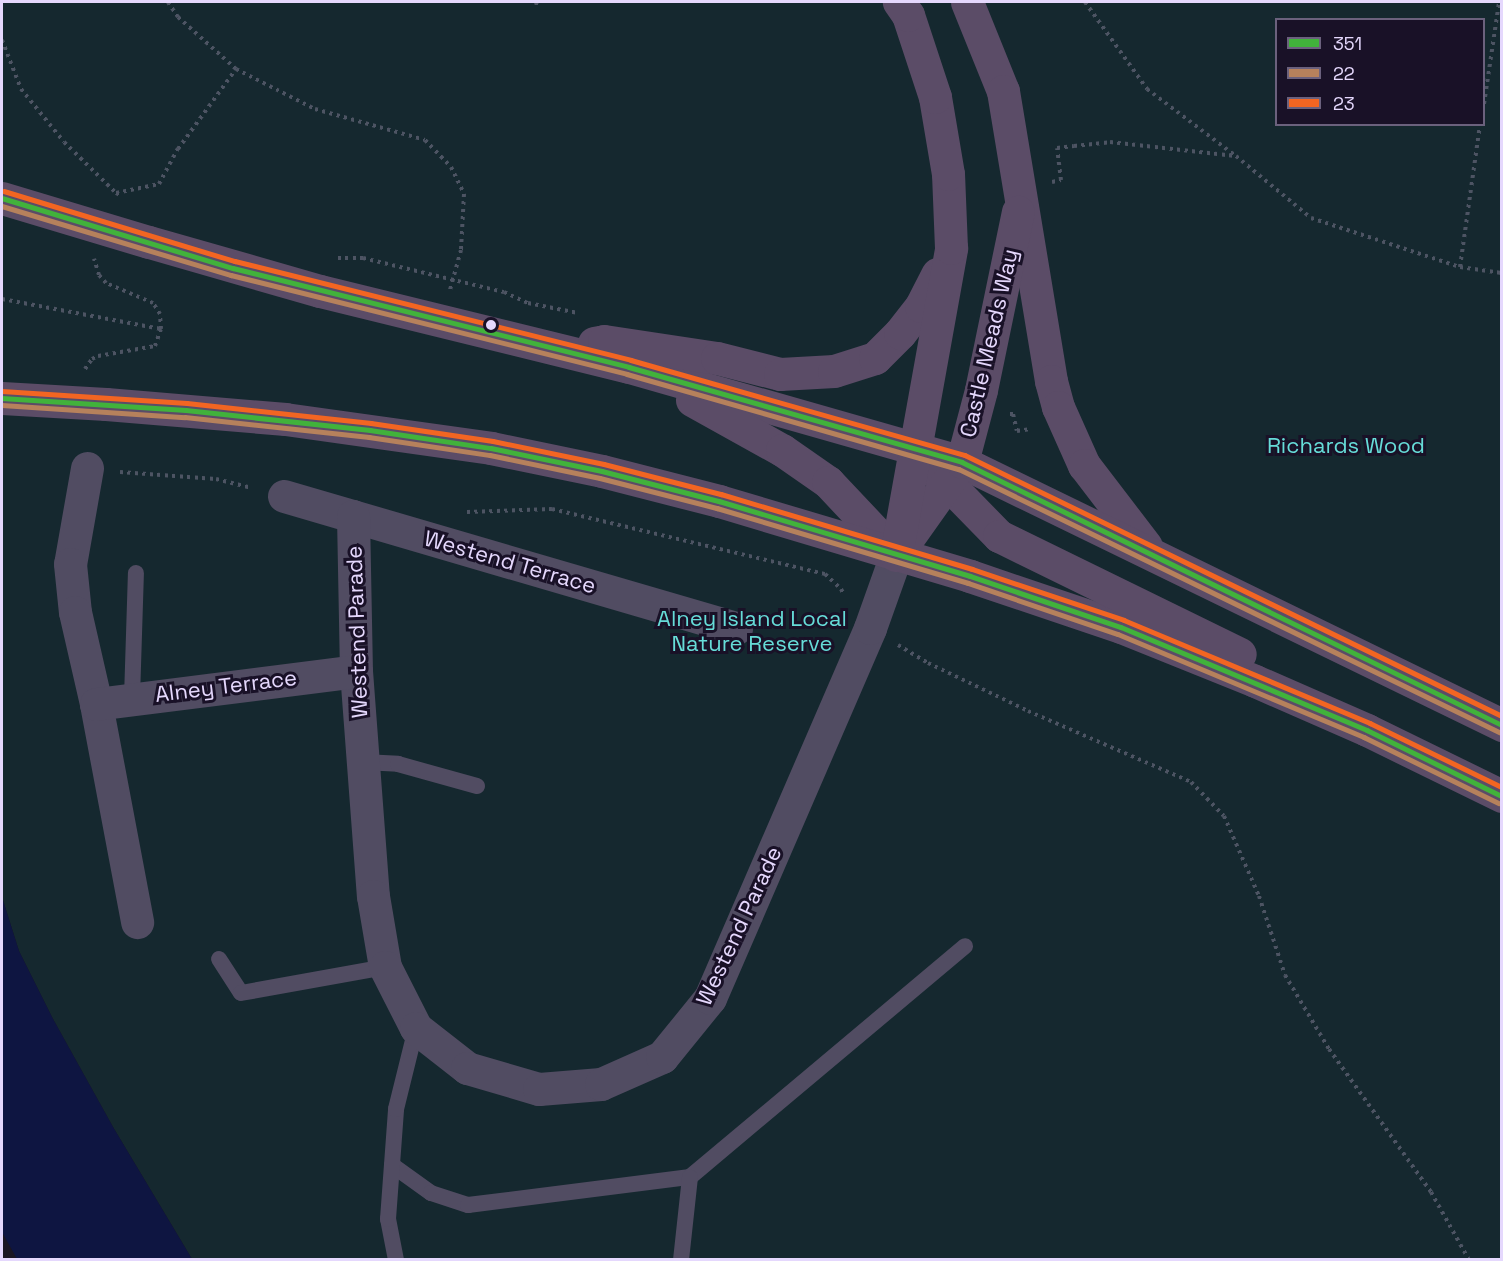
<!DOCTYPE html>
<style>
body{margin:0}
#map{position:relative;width:1503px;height:1261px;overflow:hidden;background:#1a1622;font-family:"Space Grotesk",sans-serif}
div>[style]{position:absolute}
.green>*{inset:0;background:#15282f}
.water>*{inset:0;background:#0e1541}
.path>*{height:4px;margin-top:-2px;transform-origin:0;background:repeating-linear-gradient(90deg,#4d5463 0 3px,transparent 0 7.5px)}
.lane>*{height:16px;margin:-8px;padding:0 8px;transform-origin:8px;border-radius:8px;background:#514c62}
.street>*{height:33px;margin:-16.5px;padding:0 16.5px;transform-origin:16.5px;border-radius:16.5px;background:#514c62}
.primary>*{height:33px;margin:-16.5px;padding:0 16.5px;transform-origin:16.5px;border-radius:16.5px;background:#5b4c67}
.primary-bridge>*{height:33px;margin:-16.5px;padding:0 16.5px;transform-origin:16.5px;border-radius:16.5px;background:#5b4c67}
.bus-1>*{height:4.5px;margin:-2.25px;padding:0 2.25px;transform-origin:2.25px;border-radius:2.25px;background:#41b23b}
.bus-2>*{height:4.5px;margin:-2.25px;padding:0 2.25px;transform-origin:2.25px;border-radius:2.25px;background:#b6815c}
.bus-3>*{height:4.5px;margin:-2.25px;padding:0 2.25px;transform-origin:2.25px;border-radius:2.25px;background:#f26522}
.dots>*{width:16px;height:16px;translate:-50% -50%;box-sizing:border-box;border:3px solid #191127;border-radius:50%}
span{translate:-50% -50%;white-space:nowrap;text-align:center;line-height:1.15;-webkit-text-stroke:6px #191127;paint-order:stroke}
.street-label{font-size:22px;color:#e5d8fd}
.park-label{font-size:22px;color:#66dcd8}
.frame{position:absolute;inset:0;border:3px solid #e5d8fd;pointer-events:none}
.legend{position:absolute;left:1275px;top:18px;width:210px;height:108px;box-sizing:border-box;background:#191127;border:2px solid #6b617d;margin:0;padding:8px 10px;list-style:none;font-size:18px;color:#e5d8fd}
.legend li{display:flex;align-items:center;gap:12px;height:30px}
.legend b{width:30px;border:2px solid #6b617d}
</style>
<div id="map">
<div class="green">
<div style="clip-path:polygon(evenodd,2px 2px,1501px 2px,1501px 1259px,192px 1259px,113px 1127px,53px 1019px,19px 951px,2px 897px,2px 2px,1276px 20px,1484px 20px,1484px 124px,1276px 124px,1276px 20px)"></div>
</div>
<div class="water">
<div style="clip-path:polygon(2px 897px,19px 951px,53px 1019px,113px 1127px,192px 1259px,17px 1259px,2px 1232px)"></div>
</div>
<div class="path">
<div style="left:536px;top:2px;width:4px;rotate:76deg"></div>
<div style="left:1085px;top:2px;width:107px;rotate:54.5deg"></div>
<div style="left:1147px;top:89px;width:111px;rotate:37deg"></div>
<div style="left:1236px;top:156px;width:97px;rotate:39.6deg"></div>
<div style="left:1311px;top:218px;width:157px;rotate:18.2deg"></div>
<div style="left:1460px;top:267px;width:42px;rotate:8.1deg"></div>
<div style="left:2px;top:40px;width:53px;rotate:68.8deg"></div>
<div style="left:21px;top:89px;width:68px;rotate:50.9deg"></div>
<div style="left:64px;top:142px;width:73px;rotate:44.4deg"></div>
<div style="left:116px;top:193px;width:7px;rotate:27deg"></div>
<div style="left:236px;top:69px;width:89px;rotate:26.9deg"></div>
<div style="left:315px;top:109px;width:114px;rotate:15.7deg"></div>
<div style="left:425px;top:140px;width:37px;rotate:46deg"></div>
<div style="left:451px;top:167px;width:30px;rotate:64deg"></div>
<div style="left:464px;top:194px;width:56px;rotate:93.1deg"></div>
<div style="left:461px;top:250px;width:41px;rotate:105.4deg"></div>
<div style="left:1484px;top:104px;width:103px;rotate:-81.6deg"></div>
<div style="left:1052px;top:182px;width:9px;rotate:-13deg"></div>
<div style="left:1061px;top:180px;width:32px;rotate:-97deg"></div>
<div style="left:1057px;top:148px;width:17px;rotate:-7deg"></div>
<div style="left:1074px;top:146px;width:36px;rotate:-6deg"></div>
<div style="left:1110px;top:142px;width:126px;rotate:6.4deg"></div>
<div style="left:116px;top:193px;width:44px;rotate:-11.8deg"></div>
<div style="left:159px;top:184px;width:40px;rotate:-62deg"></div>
<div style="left:178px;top:149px;width:99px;rotate:-54.1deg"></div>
<div style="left:236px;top:69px;width:78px;rotate:-138.1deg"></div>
<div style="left:178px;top:17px;width:18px;rotate:-124deg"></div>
<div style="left:338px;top:258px;width:25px"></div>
<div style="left:363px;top:258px;width:145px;rotate:13.6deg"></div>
<div style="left:504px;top:292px;width:26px;rotate:25deg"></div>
<div style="left:528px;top:303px;width:51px;rotate:11.3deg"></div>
<div style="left:1460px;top:267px;width:144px;rotate:-82deg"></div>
<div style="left:2px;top:299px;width:162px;rotate:10.7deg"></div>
<div style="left:85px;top:369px;width:12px;rotate:-55deg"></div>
<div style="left:92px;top:359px;width:7px;rotate:-27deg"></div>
<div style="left:98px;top:356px;width:58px;rotate:-10deg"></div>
<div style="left:155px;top:346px;width:18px;rotate:-71deg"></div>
<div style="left:161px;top:329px;width:15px;rotate:-94deg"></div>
<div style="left:160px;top:314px;width:13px;rotate:-122deg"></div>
<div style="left:153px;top:303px;width:51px;rotate:-156.9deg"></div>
<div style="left:106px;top:283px;width:11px;rotate:-131deg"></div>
<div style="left:99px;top:275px;width:17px;rotate:-107deg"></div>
<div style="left:1010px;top:414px;width:3px"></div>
<div style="left:1013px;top:414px;width:17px;rotate:77deg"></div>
<div style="left:1017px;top:431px;width:14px;rotate:-8deg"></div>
<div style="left:120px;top:472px;width:96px;rotate:4.2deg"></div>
<div style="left:216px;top:479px;width:37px;rotate:14deg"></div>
<div style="left:467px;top:512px;width:85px;rotate:-2deg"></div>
<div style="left:552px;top:509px;width:281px;rotate:13.4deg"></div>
<div style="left:825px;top:574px;width:22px;rotate:43deg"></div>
<div style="left:841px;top:589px;width:7px;rotate:63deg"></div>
<div style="left:898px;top:645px;width:35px;rotate:31deg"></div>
<div style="left:928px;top:663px;width:111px;rotate:25.6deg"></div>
<div style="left:1028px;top:711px;width:178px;rotate:23.5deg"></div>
<div style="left:1191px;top:782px;width:47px;rotate:45.9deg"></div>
<div style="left:1224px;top:816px;width:87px;rotate:66.4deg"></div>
<div style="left:1259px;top:896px;width:83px;rotate:71.8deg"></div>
<div style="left:1285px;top:975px;width:86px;rotate:59.3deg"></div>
<div style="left:1329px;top:1049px;width:176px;rotate:54.5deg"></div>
<div style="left:1431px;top:1192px;width:78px;rotate:60.8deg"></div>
</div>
<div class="lane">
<div style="left:132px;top:698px;width:125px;rotate:-88.2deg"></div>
<div style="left:363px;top:762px;width:35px;rotate:3deg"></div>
<div style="left:398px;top:764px;width:82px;rotate:15.6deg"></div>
<div style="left:219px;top:959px;width:40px;rotate:57.1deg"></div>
<div style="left:241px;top:993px;width:146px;rotate:-10.2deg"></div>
<div style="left:392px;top:1165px;width:48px;rotate:35.7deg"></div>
<div style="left:431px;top:1193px;width:39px;rotate:18deg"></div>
<div style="left:468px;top:1205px;width:224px;rotate:-7.2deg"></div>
<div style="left:690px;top:1177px;width:359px;rotate:-40deg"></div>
<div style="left:396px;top:1260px;width:42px;rotate:-101deg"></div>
<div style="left:388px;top:1219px;width:110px;rotate:-85.8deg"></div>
<div style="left:396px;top:1109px;width:83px;rotate:-76.1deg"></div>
<div style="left:681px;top:1260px;width:83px;rotate:-83.8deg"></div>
</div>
<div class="street">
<div style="left:87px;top:468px;width:97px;rotate:100deg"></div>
<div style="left:70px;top:564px;width:48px;rotate:84.1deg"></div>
<div style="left:75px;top:612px;width:94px;rotate:77.1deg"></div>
<div style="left:96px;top:704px;width:222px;rotate:79.3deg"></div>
<div style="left:284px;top:496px;width:471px;rotate:16.3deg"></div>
<div style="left:353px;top:516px;width:155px;rotate:88.9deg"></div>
<div style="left:356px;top:671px;width:226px;rotate:85.7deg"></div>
<div style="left:373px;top:896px;width:72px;rotate:80.4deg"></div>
<div style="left:385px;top:967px;width:68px;rotate:63.1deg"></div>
<div style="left:416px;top:1028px;width:65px;rotate:38.1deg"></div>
<div style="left:467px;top:1068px;width:75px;rotate:16.3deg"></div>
<div style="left:539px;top:1089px;width:62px;rotate:-4.6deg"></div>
<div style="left:601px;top:1084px;width:67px;rotate:-23.9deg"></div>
<div style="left:662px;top:1057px;width:76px;rotate:-50.9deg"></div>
<div style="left:710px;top:998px;width:403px;rotate:-66.6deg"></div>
<div style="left:870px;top:628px;width:77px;rotate:-70.4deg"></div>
<div style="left:96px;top:704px;width:262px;rotate:-7.2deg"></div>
</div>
<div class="primary">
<div style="left:967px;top:2px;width:96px;rotate:68deg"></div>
<div style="left:1003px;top:91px;width:294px;rotate:80.6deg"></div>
<div style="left:1051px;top:381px;width:27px;rotate:75deg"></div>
<div style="left:1058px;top:407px;width:64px;rotate:65.9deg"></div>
<div style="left:1084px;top:465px;width:102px;rotate:52.6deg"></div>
<div style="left:149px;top:242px;width:178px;rotate:16deg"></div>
<div style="left:320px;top:291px;width:318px;rotate:13.8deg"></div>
<div style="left:629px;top:367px;width:346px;rotate:15.9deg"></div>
<div style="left:962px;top:462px;width:601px;rotate:25.97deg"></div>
<div style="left:594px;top:343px;width:10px;rotate:-11deg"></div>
<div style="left:604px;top:341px;width:114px;rotate:8.6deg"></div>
<div style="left:717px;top:358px;width:65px;rotate:14.3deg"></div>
<div style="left:780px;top:374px;width:54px;rotate:-3.2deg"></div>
<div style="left:834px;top:371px;width:43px;rotate:-17.6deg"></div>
<div style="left:875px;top:358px;width:35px;rotate:-45deg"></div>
<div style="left:900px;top:333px;width:34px;rotate:-52deg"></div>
<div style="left:921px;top:306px;width:36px;rotate:-63deg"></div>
<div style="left:692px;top:400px;width:103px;rotate:29.1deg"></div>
<div style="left:782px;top:450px;width:56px;rotate:34.8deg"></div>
<div style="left:828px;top:482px;width:98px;rotate:46.7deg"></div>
<div style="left:106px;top:404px;width:180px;rotate:4.8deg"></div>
<div style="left:285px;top:419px;width:208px;rotate:8deg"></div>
<div style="left:491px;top:448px;width:113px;rotate:11.7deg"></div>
<div style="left:602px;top:471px;width:121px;rotate:14.4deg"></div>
<div style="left:719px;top:501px;width:262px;rotate:16.6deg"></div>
<div style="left:970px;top:576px;width:159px;rotate:18.7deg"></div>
<div style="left:1121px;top:627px;width:144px;rotate:21.9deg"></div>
<div style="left:1255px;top:681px;width:122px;rotate:23.6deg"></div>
<div style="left:1367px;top:730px;width:150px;rotate:26.1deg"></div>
<div style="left:913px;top:448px;width:123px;rotate:45.7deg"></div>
<div style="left:999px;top:536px;width:268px;rotate:26.1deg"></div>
<div style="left:901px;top:548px;width:105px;rotate:-54.7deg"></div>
<div style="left:962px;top:462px;width:74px;rotate:-75.2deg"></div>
<div style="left:981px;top:390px;width:182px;rotate:-78.3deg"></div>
<div style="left:896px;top:555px;width:312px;rotate:-79.8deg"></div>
<div style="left:951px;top:248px;width:74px;rotate:-92.3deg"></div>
<div style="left:948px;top:174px;width:78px;rotate:-99.6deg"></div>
<div style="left:935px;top:97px;width:86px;rotate:-108.2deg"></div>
<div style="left:908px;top:15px;width:16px;rotate:-125deg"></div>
</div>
<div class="primary-bridge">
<div style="left:2px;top:198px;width:153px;rotate:16.7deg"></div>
<div style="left:2px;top:398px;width:104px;rotate:3.3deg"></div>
</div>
<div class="bus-1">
<div style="left:2px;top:198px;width:241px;rotate:16.9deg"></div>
<div style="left:233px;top:268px;width:408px;rotate:14deg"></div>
<div style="left:629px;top:367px;width:346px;rotate:15.9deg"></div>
<div style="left:962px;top:462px;width:601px;rotate:25.97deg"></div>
<div style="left:2px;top:398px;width:184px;rotate:3.7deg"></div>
<div style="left:186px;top:410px;width:185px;rotate:6.2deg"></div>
<div style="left:370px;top:430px;width:122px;rotate:8.5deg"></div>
<div style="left:491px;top:448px;width:113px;rotate:11.7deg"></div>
<div style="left:602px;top:471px;width:121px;rotate:14.4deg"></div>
<div style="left:719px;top:501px;width:262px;rotate:16.6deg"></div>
<div style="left:970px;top:576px;width:159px;rotate:18.7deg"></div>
<div style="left:1121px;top:627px;width:267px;rotate:22.7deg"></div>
<div style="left:1367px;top:730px;width:150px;rotate:26.1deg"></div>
</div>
<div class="bus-2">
<div style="left:2px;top:206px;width:239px;rotate:16.8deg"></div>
<div style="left:231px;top:275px;width:408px;rotate:14deg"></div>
<div style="left:627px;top:374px;width:345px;rotate:16deg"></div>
<div style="left:959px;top:469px;width:601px;rotate:25.97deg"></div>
<div style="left:2px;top:405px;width:183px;rotate:3.8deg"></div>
<div style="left:185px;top:417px;width:185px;rotate:6.2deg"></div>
<div style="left:369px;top:437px;width:122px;rotate:8.5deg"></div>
<div style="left:490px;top:455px;width:112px;rotate:11.8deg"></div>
<div style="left:600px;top:478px;width:121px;rotate:14.4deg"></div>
<div style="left:717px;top:508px;width:262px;rotate:16.6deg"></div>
<div style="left:968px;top:583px;width:158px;rotate:18.8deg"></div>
<div style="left:1118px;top:634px;width:267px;rotate:22.7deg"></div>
<div style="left:1364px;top:737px;width:150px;rotate:26.1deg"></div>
</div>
<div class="bus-3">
<div style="left:4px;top:191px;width:241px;rotate:16.9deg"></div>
<div style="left:235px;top:261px;width:408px;rotate:14deg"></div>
<div style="left:631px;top:360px;width:347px;rotate:15.9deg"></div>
<div style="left:965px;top:455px;width:597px;rotate:25.92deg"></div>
<div style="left:2px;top:391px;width:185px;rotate:3.7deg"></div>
<div style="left:187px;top:403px;width:185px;rotate:6.2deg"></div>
<div style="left:371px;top:423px;width:123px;rotate:8.4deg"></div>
<div style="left:493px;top:441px;width:113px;rotate:11.7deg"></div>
<div style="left:604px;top:464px;width:121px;rotate:14.4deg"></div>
<div style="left:721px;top:494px;width:262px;rotate:16.6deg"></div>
<div style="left:972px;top:569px;width:160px;rotate:18.5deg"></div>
<div style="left:1124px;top:620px;width:267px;rotate:22.7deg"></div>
<div style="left:1370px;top:723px;width:147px;rotate:25.9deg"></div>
</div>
<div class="dots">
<div style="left:491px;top:325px;background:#e5d8fd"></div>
</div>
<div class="street-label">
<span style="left:989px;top:343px;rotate:-77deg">Castle Meads Way</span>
<span style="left:510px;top:562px;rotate:16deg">Westend Terrace</span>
<span style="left:357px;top:632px;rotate:-92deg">Westend Parade</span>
<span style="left:226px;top:686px;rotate:-7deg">Alney Terrace</span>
<span style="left:739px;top:926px;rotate:-65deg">Westend Parade</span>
</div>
<div class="park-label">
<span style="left:1346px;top:446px">Richards Wood</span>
<span style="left:752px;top:631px">Alney Island Local<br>Nature Reserve</span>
</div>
<div class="frame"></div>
<ul class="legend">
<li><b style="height:8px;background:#41b23b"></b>351</li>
<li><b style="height:8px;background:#b6815c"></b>22</li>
<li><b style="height:8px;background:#f26522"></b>23</li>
</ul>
</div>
